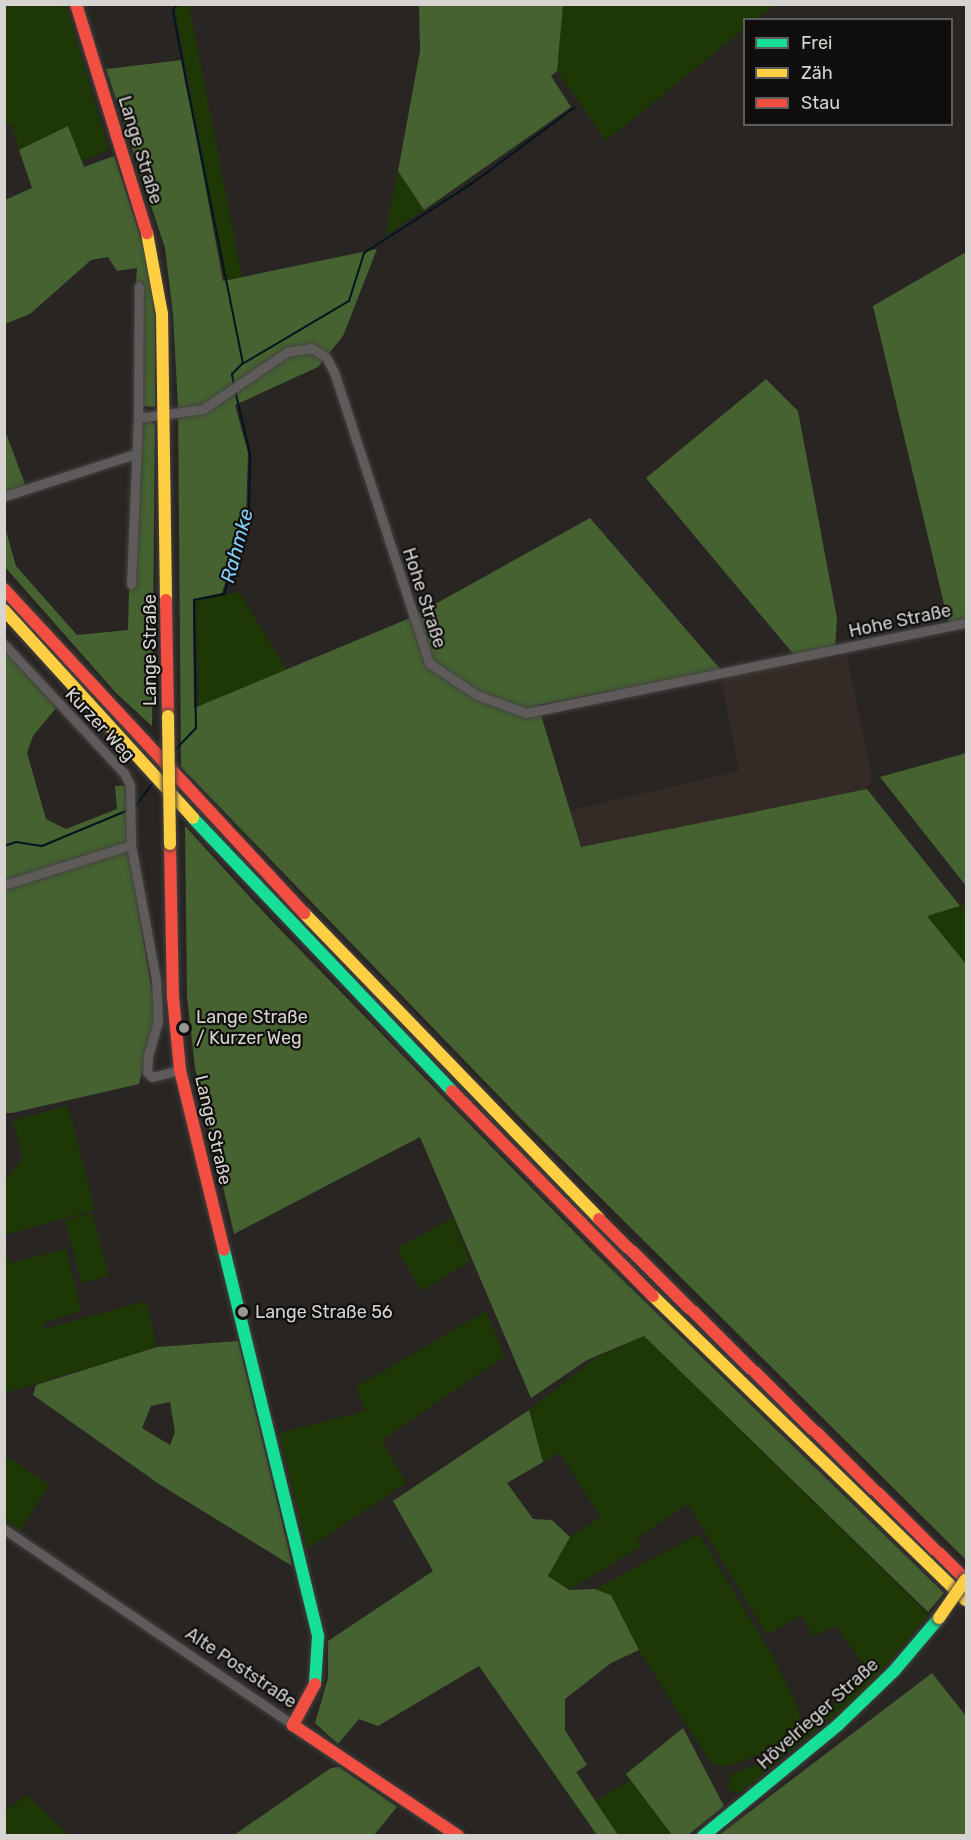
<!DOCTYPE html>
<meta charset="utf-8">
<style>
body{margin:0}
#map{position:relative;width:971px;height:1840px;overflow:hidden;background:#282523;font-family:Rubik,sans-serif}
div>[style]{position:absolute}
.built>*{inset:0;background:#342b26}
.green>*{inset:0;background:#1d3705;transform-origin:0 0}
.forest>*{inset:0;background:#456230}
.stream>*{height:2px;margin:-1px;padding:0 1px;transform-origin:1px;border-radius:1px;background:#04141e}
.roads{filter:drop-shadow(0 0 2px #444240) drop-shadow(0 0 2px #444240)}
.street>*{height:9px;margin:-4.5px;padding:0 4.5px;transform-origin:4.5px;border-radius:4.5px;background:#5e5b5a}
.fast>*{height:12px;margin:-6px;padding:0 6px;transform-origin:6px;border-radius:6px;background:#16e098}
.slow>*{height:12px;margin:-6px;padding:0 6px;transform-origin:6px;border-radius:6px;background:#ffcf43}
.jam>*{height:12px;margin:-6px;padding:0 6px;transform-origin:6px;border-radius:6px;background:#f24e42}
.bridges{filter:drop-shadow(0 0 2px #444240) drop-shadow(0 0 2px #444240)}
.slow-bridge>*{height:12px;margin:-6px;padding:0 6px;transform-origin:6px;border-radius:6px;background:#ffcf43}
.dots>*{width:16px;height:16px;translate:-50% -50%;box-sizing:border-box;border:3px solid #100f0d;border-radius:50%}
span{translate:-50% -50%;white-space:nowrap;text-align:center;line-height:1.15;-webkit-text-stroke:4.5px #100f0d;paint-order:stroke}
.street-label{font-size:18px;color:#d6d3d1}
.poi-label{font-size:18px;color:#d6d3d1}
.left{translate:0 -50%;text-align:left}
.water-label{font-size:20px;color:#81cffa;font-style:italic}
.frame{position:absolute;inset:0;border:6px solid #d6d3d1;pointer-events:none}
.legend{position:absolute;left:743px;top:18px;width:210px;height:108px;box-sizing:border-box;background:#100f0d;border:2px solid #5f5d5b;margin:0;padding:8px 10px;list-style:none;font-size:18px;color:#d6d3d1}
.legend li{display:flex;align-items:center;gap:12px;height:30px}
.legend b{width:30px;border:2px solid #5f5d5b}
</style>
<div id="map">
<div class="built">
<div style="clip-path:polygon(847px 656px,872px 777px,867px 789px,581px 848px,568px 811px,739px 771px,722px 684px,727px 676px)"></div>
</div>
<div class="green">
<div style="clip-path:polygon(4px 5px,66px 5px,109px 150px,82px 161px,68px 126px,19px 150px,12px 124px,5px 126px)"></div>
<div style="clip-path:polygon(178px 5px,189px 5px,242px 277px,226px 280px,175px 10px)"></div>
<div style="clip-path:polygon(563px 5px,563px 4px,776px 5px,757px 19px,744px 20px,744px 29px,606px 141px,557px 71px)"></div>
<div style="clip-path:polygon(398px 171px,424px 210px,385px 236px)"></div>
<div style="clip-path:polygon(239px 592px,287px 670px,199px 706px,196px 601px)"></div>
<div style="clip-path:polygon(966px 904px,966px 964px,927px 915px)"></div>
<div style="clip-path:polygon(68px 1106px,95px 1210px,5px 1235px,5px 1180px,23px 1158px,13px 1120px)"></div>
<div style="left:92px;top:1213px;width:65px;height:28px;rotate:75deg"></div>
<div style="clip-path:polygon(453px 1218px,470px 1261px,421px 1291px,397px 1248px)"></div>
<div style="clip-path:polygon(4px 1245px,10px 1263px,66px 1249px,81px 1311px,42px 1323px,44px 1329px,146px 1301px,157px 1347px,5px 1393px)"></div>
<div style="clip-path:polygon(486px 1311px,505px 1356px,382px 1440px,406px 1483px,307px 1549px,279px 1433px,366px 1411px,356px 1387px)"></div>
<div style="clip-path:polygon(644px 1336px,929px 1615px,862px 1693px,739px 1794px,728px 1789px,730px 1775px,785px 1753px,868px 1671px,836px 1626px,814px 1636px,801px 1615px,767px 1635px,688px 1504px,637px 1538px,642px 1546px,569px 1590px,548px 1576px,570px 1537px,601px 1517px,560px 1453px,543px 1462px,529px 1410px,597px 1357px)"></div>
<div style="clip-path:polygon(8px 1457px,49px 1485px,20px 1531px,5px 1520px,5px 1462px)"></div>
<div style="clip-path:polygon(699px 1534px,773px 1657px,800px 1712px,798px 1730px,781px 1746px,726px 1767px,711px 1763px,639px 1650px,611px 1595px,595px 1589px)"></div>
<div style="clip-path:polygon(630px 1780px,672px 1835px,618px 1835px,596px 1801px)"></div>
<div style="clip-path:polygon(27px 1795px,69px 1835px,5px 1835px,5px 1811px)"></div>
</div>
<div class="forest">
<div style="clip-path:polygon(419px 5px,563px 5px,557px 71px,551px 76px,571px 107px,424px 210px,398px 171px,420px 51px)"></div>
<div style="clip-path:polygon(182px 60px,223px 281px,377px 249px,343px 336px,318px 367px,235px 405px,248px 453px,246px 516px,222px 593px,193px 599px,194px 708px,410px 618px,590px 518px,721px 670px,538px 705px,581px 847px,867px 789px,960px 906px,927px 916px,966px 964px,966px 1560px,522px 1120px,181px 767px,178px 406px,173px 314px,165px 248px,106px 69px)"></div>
<div style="clip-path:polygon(68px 126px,84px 167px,114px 156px,145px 251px,155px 316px,155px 407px,143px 406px,144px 283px,136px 282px,137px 268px,117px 271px,108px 257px,91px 260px,30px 314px,5px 324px,5px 200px,32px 188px,19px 150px)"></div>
<div style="clip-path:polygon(966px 252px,966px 621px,949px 625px,873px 306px)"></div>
<div style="clip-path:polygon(766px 379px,798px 411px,837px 618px,835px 648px,795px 656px,646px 478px)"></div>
<div style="clip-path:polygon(149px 421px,155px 424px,152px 726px,116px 693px,5px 567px,4px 524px,16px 566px,77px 635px,128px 630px,129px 588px,135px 588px,142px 424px)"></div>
<div style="clip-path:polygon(4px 428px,28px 492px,4px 499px)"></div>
<div style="clip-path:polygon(4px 650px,56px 708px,33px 736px,27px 753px,46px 819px,66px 829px,117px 809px,115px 786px,125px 786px,130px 859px,156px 1017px,139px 1084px,12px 1113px,4px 1113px)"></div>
<div style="clip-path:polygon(966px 753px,966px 886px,880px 777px)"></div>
<div style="clip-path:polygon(185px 826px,270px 919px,593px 1251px,944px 1593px,928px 1612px,644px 1336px,587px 1360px,531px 1398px,420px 1137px,234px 1234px,195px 1068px,187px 997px)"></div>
<div style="clip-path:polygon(evenodd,238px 1341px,286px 1539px,292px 1566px,159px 1484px,33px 1395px,36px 1385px,157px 1347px,238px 1341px,170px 1402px,175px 1432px,170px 1445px,142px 1428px,151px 1406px,170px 1402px)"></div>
<div style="clip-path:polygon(529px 1410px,543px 1462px,507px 1483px,533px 1519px,552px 1520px,570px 1537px,548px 1576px,569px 1590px,595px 1589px,611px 1595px,639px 1650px,611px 1663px,565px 1699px,565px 1730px,587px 1765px,576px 1772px,618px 1835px,597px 1835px,479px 1666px,378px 1726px,359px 1719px,338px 1744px,315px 1723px,328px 1678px,328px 1641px,433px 1571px,393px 1501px)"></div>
<div style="clip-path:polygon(932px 1673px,966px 1716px,966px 1835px,719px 1835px)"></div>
<div style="clip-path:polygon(683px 1728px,724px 1806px,688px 1835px,672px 1835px,626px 1774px)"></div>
<div style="clip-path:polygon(339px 1767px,397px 1807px,374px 1835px,234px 1835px,331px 1768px)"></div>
</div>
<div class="stream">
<div style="left:177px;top:5px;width:6px;rotate:129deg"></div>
<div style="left:173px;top:10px;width:77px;rotate:79.6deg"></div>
<div style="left:187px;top:86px;width:283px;rotate:78.6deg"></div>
<div style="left:243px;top:363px;width:16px;rotate:135deg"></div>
<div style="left:232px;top:374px;width:11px;rotate:80deg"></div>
<div style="left:244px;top:363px;width:122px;rotate:-30.6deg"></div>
<div style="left:349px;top:301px;width:50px;rotate:-72.6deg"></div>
<div style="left:364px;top:253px;width:127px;rotate:-32.8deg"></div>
<div style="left:471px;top:184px;width:129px;rotate:-36.5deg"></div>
<div style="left:173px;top:752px;width:33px;rotate:-46deg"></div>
<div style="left:196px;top:728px;width:128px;rotate:-90.9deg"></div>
<div style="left:194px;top:600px;width:31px;rotate:-11deg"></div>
<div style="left:224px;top:594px;width:80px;rotate:-71.8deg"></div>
<div style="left:249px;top:518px;width:64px;rotate:-89.1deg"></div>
<div style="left:250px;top:454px;width:66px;rotate:-103.2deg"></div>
<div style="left:134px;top:808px;width:30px;rotate:-53deg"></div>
<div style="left:4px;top:846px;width:13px;rotate:-18deg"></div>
<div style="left:16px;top:842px;width:26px;rotate:9deg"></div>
<div style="left:42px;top:846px;width:91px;rotate:-22.6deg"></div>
</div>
<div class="roads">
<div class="street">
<div style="left:138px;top:418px;width:132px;rotate:-89.6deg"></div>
<div style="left:5px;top:496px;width:137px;rotate:-17.9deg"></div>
<div style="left:131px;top:584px;width:166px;rotate:-87.6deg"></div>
<div style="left:138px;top:418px;width:66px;rotate:-7.9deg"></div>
<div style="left:203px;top:409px;width:102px;rotate:-34.2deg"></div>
<div style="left:287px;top:352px;width:24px;rotate:-9deg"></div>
<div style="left:311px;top:348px;width:17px;rotate:31deg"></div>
<div style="left:326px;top:357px;width:17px;rotate:62deg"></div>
<div style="left:334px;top:372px;width:306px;rotate:71.9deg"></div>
<div style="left:429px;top:663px;width:58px;rotate:33.7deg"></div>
<div style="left:477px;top:695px;width:52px;rotate:20.2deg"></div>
<div style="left:526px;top:713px;width:449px;rotate:-11.6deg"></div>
<div style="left:4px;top:644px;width:176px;rotate:47.1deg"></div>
<div style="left:124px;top:773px;width:13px;rotate:63deg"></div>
<div style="left:130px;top:785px;width:60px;rotate:89deg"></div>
<div style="left:4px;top:885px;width:133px;rotate:-17.5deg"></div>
<div style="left:131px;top:845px;width:137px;rotate:79.5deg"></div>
<div style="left:156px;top:980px;width:41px;rotate:87.2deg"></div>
<div style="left:158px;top:1021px;width:35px;rotate:106deg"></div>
<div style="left:148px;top:1055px;width:17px;rotate:93deg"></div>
<div style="left:147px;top:1072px;width:7px;rotate:45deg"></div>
<div style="left:152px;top:1077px;width:29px;rotate:-14deg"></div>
<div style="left:4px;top:1529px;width:349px;rotate:34.1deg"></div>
</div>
<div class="fast">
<div style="left:193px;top:818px;width:376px;rotate:46.5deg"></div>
<div style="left:224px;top:1250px;width:398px;rotate:76.3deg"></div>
<div style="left:318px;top:1637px;width:47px;rotate:93.7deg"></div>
<div style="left:703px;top:1836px;width:175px;rotate:-39.4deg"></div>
<div style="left:838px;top:1725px;width:78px;rotate:-44deg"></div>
<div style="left:894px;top:1671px;width:70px;rotate:-49.7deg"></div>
</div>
<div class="slow">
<div style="left:147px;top:233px;width:82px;rotate:79.5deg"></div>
<div style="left:162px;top:314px;width:286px;rotate:89.2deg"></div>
<div style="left:4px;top:610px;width:281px;rotate:47.7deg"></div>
<div style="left:304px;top:913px;width:425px;rotate:46deg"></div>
<div style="left:653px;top:1296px;width:436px;rotate:44.2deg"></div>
</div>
<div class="jam">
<div style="left:76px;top:4px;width:240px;rotate:72.8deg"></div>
<div style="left:4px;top:589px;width:442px;rotate:47.2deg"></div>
<div style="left:166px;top:600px;width:116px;rotate:89deg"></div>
<div style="left:170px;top:844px;width:153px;rotate:88.9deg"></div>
<div style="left:173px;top:997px;width:73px;rotate:84.5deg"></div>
<div style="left:180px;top:1070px;width:185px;rotate:76.3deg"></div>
<div style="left:452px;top:1091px;width:287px;rotate:45.6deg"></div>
<div style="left:599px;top:1219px;width:515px;rotate:44.53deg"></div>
<div style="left:315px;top:1684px;width:47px;rotate:118.2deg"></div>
<div style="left:293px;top:1725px;width:199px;rotate:33.9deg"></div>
</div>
</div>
<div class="bridges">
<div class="slow-bridge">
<div style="left:168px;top:716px;width:128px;rotate:89.1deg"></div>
<div style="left:939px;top:1618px;width:47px;rotate:-55.3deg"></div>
</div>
</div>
<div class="dots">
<div style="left:184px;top:1028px;background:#999694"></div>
<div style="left:243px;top:1312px;background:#999694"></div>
</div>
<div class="street-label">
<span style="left:140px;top:150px;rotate:73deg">Lange Straße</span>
<span style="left:424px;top:598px;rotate:72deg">Hohe Straße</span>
<span style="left:900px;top:621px;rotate:-12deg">Hohe Straße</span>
<span style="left:150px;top:650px;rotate:-90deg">Lange Straße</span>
<span style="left:100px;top:725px;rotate:47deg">Kurzer Weg</span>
<span style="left:213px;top:1130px;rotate:77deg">Lange Straße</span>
<span style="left:241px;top:1668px;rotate:34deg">Alte Poststraße</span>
<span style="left:818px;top:1714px;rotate:-42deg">Hövelrieger Straße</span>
</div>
<div class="poi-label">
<span class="left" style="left:196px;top:1028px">Lange Straße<br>/ Kurzer Weg</span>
<span class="left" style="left:255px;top:1312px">Lange Straße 56</span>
</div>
<div class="water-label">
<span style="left:237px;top:546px;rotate:-75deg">Rahmke</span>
</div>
<div class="frame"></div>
<ul class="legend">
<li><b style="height:8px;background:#16e098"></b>Frei</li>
<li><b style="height:8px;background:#ffcf43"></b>Zäh</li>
<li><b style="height:8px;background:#f24e42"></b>Stau</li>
</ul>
</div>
